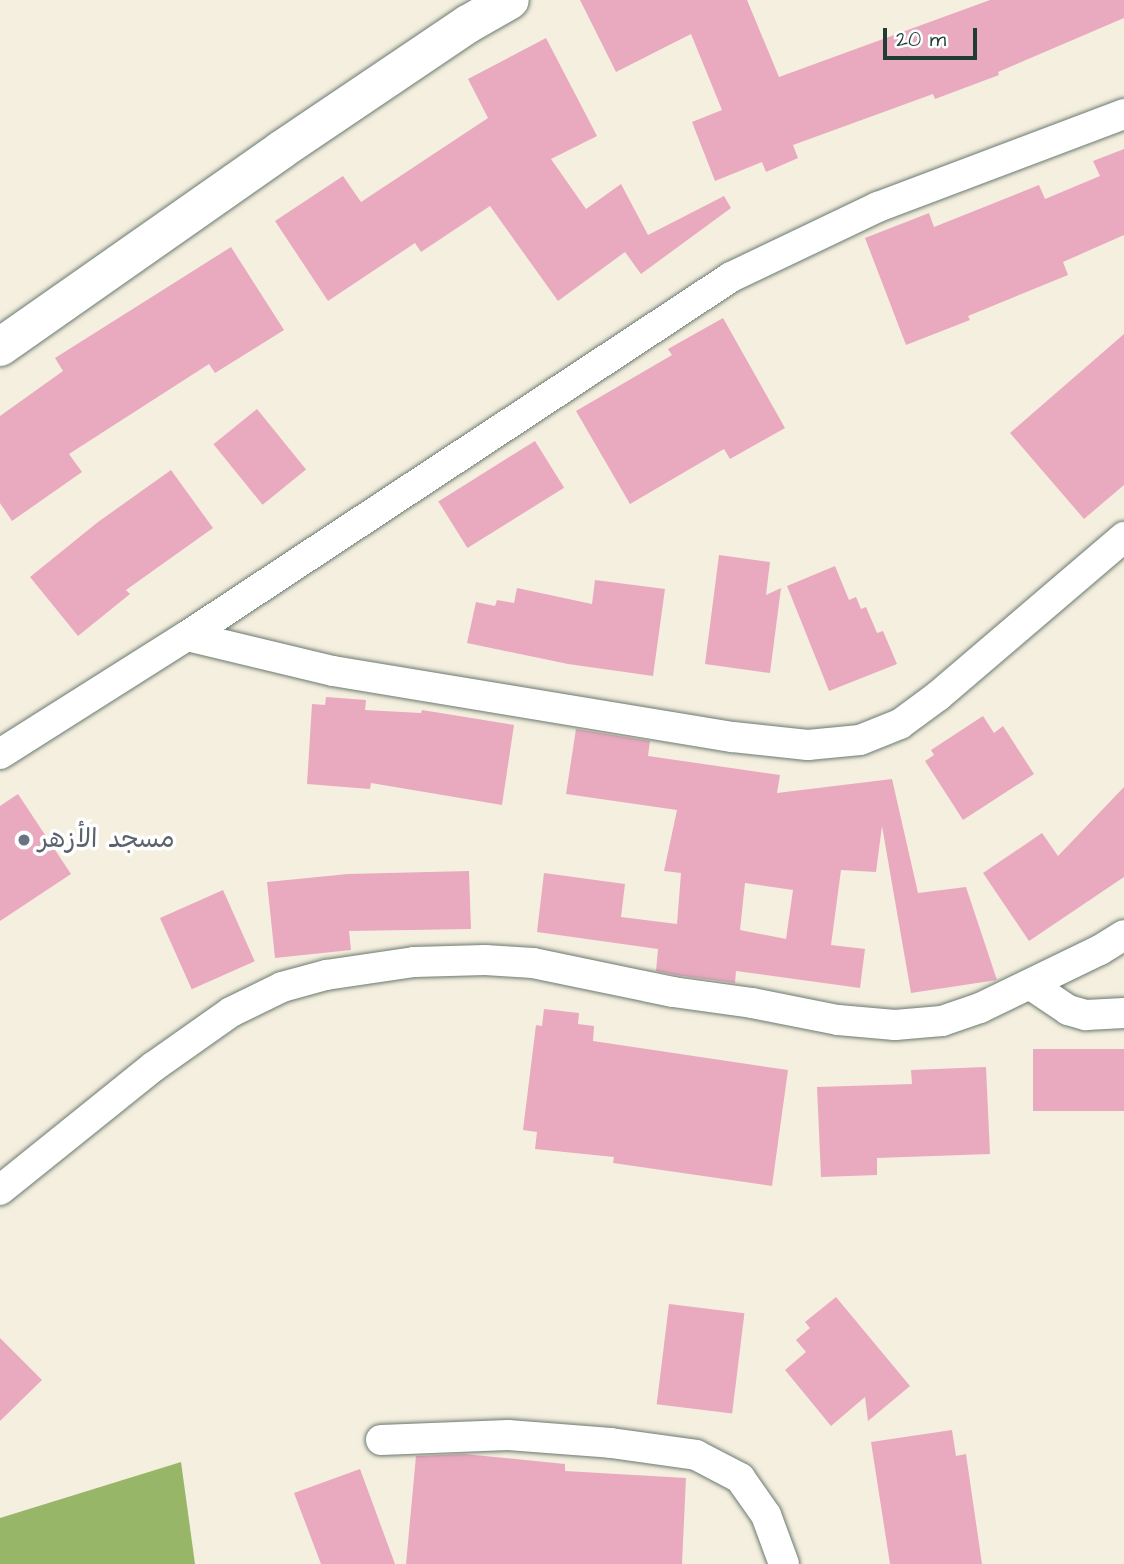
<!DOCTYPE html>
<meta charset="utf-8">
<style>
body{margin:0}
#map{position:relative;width:1124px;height:1564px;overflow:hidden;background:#f5efdf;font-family:"Architects Daughter","Playpen Sans Arabic",sans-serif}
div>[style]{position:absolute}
.forest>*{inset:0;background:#97b668}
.building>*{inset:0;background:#e9aac0;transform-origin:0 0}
.roads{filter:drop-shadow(0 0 2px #6a7b70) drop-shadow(0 0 2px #6a7b70)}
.minor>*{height:30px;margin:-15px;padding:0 15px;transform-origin:15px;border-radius:15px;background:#fff}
.primary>*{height:38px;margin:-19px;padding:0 19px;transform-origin:19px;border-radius:19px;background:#fff}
.dots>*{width:19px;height:19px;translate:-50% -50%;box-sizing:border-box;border:4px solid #fff;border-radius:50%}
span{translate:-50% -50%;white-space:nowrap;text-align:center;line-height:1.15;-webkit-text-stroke:7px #fff;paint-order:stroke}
.worship-label{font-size:26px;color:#5b616d}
.left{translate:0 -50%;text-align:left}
.scale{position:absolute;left:883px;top:28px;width:94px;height:32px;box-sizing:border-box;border:4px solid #1f3d34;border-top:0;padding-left:9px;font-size:21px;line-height:24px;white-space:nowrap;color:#1f3d34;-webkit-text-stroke:5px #fff;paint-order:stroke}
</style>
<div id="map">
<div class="forest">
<div style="clip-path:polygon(181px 1462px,195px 1564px,0 1564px,0 1518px)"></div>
</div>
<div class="building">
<div style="clip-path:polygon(580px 0,747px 0,779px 77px,990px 0,1124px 0,1124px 18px,998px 72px,999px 75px,935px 99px,933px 94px,793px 145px,798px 158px,766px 172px,762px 162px,715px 181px,692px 122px,722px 110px,691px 34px,616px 72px)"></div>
<div style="clip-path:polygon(546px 38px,597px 136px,551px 159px,586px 209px,621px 184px,648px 235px,724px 196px,731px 208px,641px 274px,625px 252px,558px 301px,490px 206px,421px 252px,415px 243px,328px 301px,275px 221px,343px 176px,361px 202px,488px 118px,468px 79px)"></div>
<div style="clip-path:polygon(1124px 149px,1124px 235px,1063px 262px,1068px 275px,968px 316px,970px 320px,906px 345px,865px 238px,929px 213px,934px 227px,1039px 185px,1045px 199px,1100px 176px,1093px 161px)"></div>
<div style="clip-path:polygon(231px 247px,284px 330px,215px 373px,209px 364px,69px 454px,82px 472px,12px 521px,0 503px,0 416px,63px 371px,55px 358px)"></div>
<div style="clip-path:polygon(723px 318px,785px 428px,730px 459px,724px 449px,630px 504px,576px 411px,672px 355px,668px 349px)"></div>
<div style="clip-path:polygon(1124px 334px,1124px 485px,1084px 519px,1010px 433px)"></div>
<div style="left:257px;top:409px;width:78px;height:56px;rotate:51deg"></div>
<div style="left:535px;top:441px;width:55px;height:114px;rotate:58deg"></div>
<div style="clip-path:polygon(171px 470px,213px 528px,126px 590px,130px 594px,78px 636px,30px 577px,98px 522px)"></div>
<div style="clip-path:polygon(719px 555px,770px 562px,766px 595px,781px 588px,770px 673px,705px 664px)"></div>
<div style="clip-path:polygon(835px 566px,849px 600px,856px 597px,861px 609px,866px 607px,877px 633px,883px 631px,897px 664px,829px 691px,787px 586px)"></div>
<div style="clip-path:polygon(595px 580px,665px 589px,653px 676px,568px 664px,467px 643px,476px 602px,495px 606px,497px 600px,514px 603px,517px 588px,592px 604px)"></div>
<div style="clip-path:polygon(326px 697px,366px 700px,365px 710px,421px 713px,422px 710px,514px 725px,502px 805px,371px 783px,370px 789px,307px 784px,312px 704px,325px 705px)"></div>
<div style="clip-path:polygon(983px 716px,994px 733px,1003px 726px,1034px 774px,963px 820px,925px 761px,934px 755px,931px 750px)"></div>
<div style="clip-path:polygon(evenodd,576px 729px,650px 741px,648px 756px,780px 775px,777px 793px,892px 779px,918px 893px,966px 887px,997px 980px,911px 993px,882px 826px,876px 872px,841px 870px,831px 945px,865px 949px,860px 988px,736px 971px,735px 983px,676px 975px,656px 971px,658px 949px,537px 932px,544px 873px,625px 884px,621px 917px,677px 924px,681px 873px,664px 871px,677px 810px,566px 794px,576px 729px,745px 883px,793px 890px,786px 939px,740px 930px,745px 883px)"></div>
<div style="clip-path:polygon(1124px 787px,1124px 877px,1029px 941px,983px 873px,1042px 833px,1058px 856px)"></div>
<div style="clip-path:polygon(18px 794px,71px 874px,0 921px,0 806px)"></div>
<div style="clip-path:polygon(469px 871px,471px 929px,349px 931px,351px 950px,275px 958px,267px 882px,348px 874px)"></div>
<div style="left:223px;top:890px;width:78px;height:69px;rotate:66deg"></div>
<div style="clip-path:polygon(544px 1009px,579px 1013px,578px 1024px,594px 1026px,593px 1041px,788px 1070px,772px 1186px,613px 1163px,614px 1157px,535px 1149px,537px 1132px,523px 1130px,536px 1025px,542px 1026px)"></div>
<div style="left:1124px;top:1049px;width:62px;height:91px;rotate:90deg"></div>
<div style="clip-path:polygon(986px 1067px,990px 1154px,877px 1158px,877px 1175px,821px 1177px,817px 1087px,912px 1084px,911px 1070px)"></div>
<div style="clip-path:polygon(836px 1297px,910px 1386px,868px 1421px,865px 1397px,831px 1426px,785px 1370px,806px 1352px,796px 1340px,810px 1328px,805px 1322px)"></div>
<div style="left:669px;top:1304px;width:76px;height:101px;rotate:7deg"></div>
<div style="clip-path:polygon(0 1338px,42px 1380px,0 1421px)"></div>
<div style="clip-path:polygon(952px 1430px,956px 1456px,966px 1454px,982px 1564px,890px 1564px,871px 1442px)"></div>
<div style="clip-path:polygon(464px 1454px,565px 1464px,565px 1471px,686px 1478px,682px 1564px,406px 1564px,416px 1456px)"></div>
<div style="clip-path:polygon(360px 1469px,395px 1564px,321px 1564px,294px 1493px)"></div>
</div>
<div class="roads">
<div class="minor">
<div style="left:187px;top:636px;width:150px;rotate:13.5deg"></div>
<div style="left:333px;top:671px;width:405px;rotate:9.4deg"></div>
<div style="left:733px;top:737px;width:75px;rotate:6.1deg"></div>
<div style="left:808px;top:745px;width:52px;rotate:-5.5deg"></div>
<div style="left:860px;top:740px;width:43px;rotate:-21.8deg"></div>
<div style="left:900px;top:724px;width:47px;rotate:-36.4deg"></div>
<div style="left:938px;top:696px;width:245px;rotate:-40.5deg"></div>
<div style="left:0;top:754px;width:221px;rotate:-32.3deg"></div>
<div style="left:187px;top:636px;width:652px;rotate:-33.42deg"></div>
<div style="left:731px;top:277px;width:163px;rotate:-25.5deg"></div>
<div style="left:878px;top:207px;width:263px;rotate:-20.7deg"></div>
<div style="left:1031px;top:985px;width:45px;rotate:34deg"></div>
<div style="left:1068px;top:1010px;width:19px;rotate:16deg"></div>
<div style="left:1086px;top:1015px;width:38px;rotate:-3deg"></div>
<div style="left:0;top:1190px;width:196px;rotate:-38.8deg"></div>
<div style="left:153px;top:1067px;width:95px;rotate:-35.2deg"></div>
<div style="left:231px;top:1012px;width:57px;rotate:-26.1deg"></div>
<div style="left:282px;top:987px;width:46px;rotate:-15.3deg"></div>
<div style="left:326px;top:975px;width:89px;rotate:-8.4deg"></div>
<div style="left:414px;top:962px;width:71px;rotate:-1.6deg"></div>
<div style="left:485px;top:960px;width:48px;rotate:3.6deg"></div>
<div style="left:533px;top:963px;width:143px;rotate:11.7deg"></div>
<div style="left:673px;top:992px;width:80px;rotate:7.9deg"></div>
<div style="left:752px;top:1003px;width:88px;rotate:11.2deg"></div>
<div style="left:838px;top:1020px;width:57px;rotate:5deg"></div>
<div style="left:895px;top:1025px;width:47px;rotate:-4.9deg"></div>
<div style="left:942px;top:1021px;width:40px;rotate:-18.9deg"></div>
<div style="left:980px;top:1008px;width:133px;rotate:-25.8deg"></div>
<div style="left:1100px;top:950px;width:28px;rotate:-32deg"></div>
<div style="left:381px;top:1440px;width:127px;rotate:-2.3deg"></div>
<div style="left:508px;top:1435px;width:103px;rotate:4.4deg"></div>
<div style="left:611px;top:1443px;width:86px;rotate:8deg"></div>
<div style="left:696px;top:1455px;width:50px;rotate:27.6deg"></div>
<div style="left:740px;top:1478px;width:45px;rotate:54.9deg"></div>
<div style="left:766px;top:1515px;width:52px;rotate:69.8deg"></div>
</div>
<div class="primary">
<div style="left:0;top:347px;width:343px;rotate:-35deg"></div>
<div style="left:281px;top:150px;width:225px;rotate:-34deg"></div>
<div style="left:468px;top:24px;width:48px;rotate:-29.7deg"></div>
</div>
</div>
<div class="dots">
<div style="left:24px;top:840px;background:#6b7280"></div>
</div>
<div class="worship-label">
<span class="left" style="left:38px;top:840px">مسجد الأزهر</span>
</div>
<div class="scale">20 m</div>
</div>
